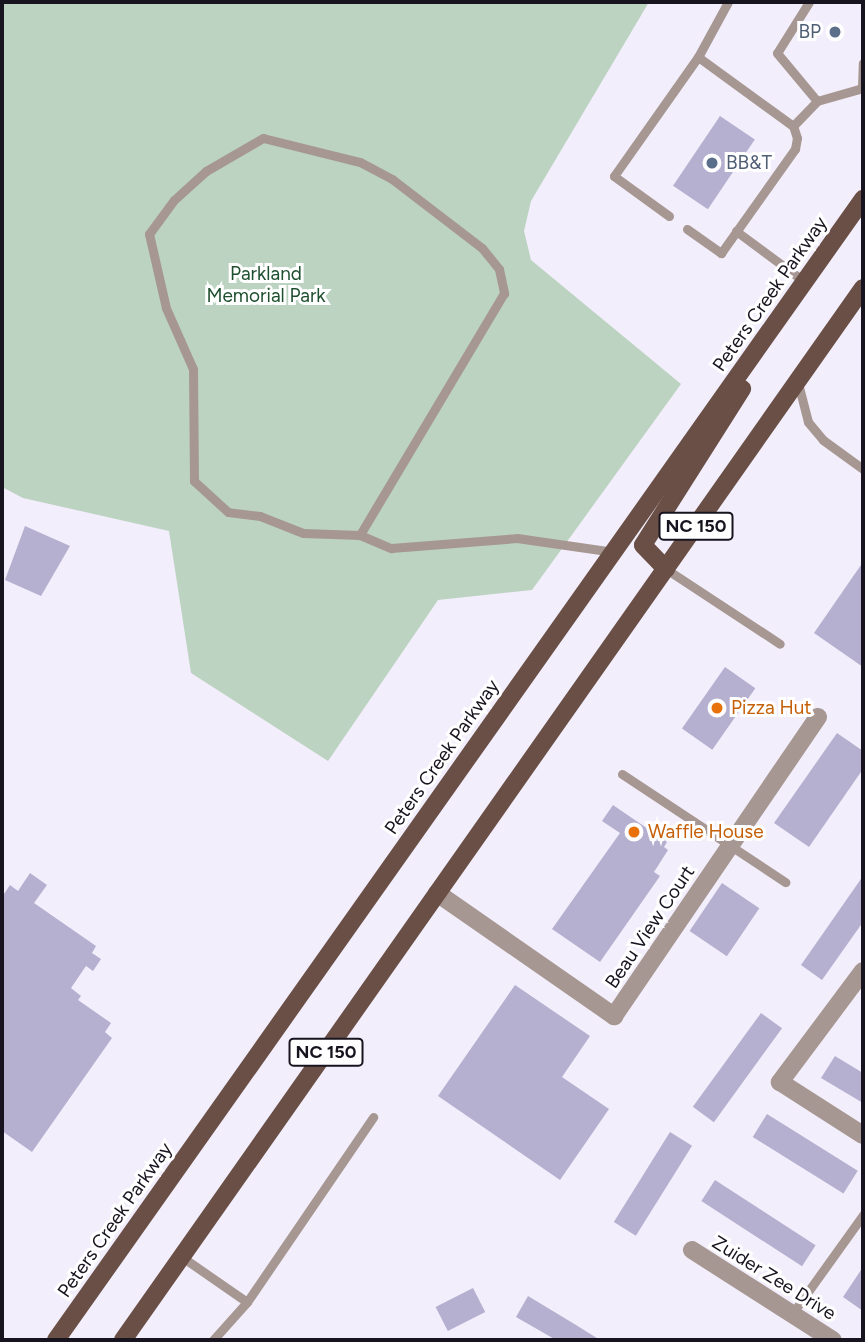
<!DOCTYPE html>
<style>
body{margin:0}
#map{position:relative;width:865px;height:1342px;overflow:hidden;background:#f2eefb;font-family:Figtree,sans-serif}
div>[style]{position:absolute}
.green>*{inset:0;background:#bcd3c1}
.building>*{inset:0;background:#b5b0d0;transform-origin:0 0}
.lane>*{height:9px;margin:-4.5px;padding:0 4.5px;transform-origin:4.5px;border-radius:4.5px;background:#a79792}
.street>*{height:18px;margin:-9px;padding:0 9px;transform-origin:9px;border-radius:9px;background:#a79792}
.primary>*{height:18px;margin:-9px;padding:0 9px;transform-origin:9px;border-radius:9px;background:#6a4f46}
.dots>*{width:19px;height:19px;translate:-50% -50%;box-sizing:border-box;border:4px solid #fff;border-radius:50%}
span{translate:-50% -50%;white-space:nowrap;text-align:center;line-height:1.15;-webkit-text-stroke:6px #fff;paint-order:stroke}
.shield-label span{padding:2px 5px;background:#fff;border:2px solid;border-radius:5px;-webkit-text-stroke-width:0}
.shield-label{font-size:18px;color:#18141f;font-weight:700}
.service-label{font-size:19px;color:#4e5e75}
.right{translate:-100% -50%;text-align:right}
.left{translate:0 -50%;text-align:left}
.park-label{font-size:19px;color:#1e4f2f}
.street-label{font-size:19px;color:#18141f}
.food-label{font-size:19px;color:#c56008}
.frame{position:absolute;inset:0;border:4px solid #18141f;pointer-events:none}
</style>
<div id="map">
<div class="green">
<div style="clip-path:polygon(2px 2px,649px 2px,531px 201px,524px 231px,531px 260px,681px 384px,532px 590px,438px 600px,328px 761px,191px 673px,169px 531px,23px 498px,2px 487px)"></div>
</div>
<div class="building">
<div style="left:720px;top:116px;width:42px;height:84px;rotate:34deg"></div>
<div style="clip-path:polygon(25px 526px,70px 546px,41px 596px,5px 580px)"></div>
<div style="clip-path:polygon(863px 562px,863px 667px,814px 633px)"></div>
<div style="left:725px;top:667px;width:37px;height:75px;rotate:35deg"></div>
<div style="clip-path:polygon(837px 733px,863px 751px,863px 769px,809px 847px,774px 823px)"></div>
<div style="clip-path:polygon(613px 805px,667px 842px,664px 847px,668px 850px,654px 872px,660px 876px,600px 962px,552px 929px,620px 833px,602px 821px)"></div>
<div style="clip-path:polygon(30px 873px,47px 885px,34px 903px,96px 946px,92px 953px,101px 959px,93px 971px,86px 966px,71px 988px,81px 996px,78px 1000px,111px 1023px,105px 1032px,112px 1038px,32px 1152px,2px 1131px,2px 897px,10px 885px,18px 891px)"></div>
<div style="clip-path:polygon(863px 876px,863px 922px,822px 980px,801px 965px)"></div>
<div style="left:722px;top:883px;width:45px;height:58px;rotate:34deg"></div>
<div style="clip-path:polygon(515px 985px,590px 1036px,562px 1077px,609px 1109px,560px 1180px,438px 1096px)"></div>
<div style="left:761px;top:1013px;width:26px;height:116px;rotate:36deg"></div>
<div style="clip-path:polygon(835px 1056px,863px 1073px,863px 1103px,821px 1078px)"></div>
<div style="left:767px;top:1114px;width:107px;height:27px;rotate:32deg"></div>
<div style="left:670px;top:1132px;width:26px;height:106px;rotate:32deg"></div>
<div style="left:715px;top:1180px;width:120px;height:25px;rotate:33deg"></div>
<div style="clip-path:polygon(863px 1267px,863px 1311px,843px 1297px)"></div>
<div style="left:473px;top:1288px;width:27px;height:42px;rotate:63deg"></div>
<div style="clip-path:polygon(528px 1296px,576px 1325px,600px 1340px,556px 1340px,516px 1317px)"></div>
</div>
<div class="lane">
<div style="left:809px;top:2px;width:60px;rotate:122.1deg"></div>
<div style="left:777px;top:53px;width:62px;rotate:50.2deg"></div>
<div style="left:817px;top:101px;width:48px;rotate:-15.8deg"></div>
<div style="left:862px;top:87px;width:24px;rotate:-88deg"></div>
<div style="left:793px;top:126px;width:35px;rotate:-46deg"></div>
<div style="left:263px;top:138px;width:100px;rotate:13.9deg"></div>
<div style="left:360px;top:162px;width:36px;rotate:28deg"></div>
<div style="left:392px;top:179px;width:113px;rotate:37.5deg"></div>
<div style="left:482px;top:248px;width:27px;rotate:51deg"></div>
<div style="left:499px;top:269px;width:25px;rotate:78deg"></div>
<div style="left:504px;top:293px;width:282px;rotate:120.8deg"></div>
<div style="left:360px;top:535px;width:57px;rotate:-178deg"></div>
<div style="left:303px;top:533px;width:46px;rotate:-158.4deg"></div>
<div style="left:260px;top:516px;width:32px;rotate:-173deg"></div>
<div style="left:228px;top:512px;width:46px;rotate:-137.6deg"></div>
<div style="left:194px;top:481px;width:112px;rotate:-90.5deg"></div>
<div style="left:193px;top:369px;width:67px;rotate:-113.9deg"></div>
<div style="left:166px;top:308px;width:76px;rotate:-102.9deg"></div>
<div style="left:149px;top:234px;width:42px;rotate:-53.7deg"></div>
<div style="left:174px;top:200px;width:43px;rotate:-42.2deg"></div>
<div style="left:206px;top:171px;width:66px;rotate:-30.1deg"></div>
<div style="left:669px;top:216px;width:68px;rotate:-144deg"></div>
<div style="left:614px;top:176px;width:146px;rotate:-54.8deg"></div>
<div style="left:698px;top:57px;width:63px;rotate:-61.4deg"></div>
<div style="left:687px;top:229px;width:42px;rotate:35.2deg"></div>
<div style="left:721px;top:253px;width:128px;rotate:-54.6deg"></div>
<div style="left:795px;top:149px;width:11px;rotate:-80deg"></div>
<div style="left:797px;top:138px;width:13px;rotate:-108deg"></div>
<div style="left:793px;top:126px;width:117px;rotate:-144deg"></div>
<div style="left:736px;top:231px;width:86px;rotate:36.5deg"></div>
<div style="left:798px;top:383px;width:40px;rotate:75.6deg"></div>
<div style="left:808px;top:422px;width:23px;rotate:50deg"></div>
<div style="left:823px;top:440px;width:49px;rotate:35.9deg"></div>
<div style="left:360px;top:535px;width:34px;rotate:23deg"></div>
<div style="left:391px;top:548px;width:126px;rotate:-4.5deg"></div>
<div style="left:517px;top:538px;width:98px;rotate:8.2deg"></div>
<div style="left:666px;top:569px;width:136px;rotate:33.3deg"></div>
<div style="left:622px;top:774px;width:196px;rotate:33.5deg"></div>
<div style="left:182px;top:1257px;width:79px;rotate:34.7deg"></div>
<div style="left:792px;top:1314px;width:122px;rotate:-54.4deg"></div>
<div style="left:213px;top:1340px;width:51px;rotate:-48.2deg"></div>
<div style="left:247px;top:1302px;width:224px;rotate:-55.7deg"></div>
</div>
<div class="street">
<div style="left:437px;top:893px;width:216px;rotate:34.8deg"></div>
<div style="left:614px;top:1016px;width:362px;rotate:-55.7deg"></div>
<div style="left:863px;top:971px;width:139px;rotate:126.8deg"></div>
<div style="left:780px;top:1082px;width:98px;rotate:32.6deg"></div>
<div style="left:692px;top:1250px;width:167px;rotate:32.6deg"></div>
</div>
<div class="primary">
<div style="left:666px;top:569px;width:33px;rotate:-134deg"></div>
<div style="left:643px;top:545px;width:185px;rotate:-57.6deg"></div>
<div style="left:56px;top:1340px;width:1398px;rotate:-54.73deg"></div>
<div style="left:123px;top:1340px;width:1286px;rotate:-54.88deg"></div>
</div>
<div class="dots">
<div style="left:835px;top:32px;background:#5c6f8a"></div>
<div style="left:712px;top:163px;background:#5c6f8a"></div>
<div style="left:717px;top:708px;background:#e8710a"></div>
<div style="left:634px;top:832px;background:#e8710a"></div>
</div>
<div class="shield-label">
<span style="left:696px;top:526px">NC 150</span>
<span style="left:326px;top:1052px">NC 150</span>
</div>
<div class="service-label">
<span class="right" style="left:821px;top:32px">BP</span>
<span class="left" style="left:726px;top:163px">BB&amp;T</span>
</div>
<div class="park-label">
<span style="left:266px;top:285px">Parkland<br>Memorial Park</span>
</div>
<div class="street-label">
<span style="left:770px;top:294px;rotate:-55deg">Peters Creek Parkway</span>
<span style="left:442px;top:757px;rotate:-55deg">Peters Creek Parkway</span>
<span style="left:650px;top:927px;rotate:-56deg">Beau View Court</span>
<span style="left:115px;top:1220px;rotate:-55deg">Peters Creek Parkway</span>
<span style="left:774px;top:1278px;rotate:32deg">Zuider Zee Drive</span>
</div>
<div class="food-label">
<span class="left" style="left:731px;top:708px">Pizza Hut</span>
<span class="left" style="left:648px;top:832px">Waffle House</span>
</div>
<div class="frame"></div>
</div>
